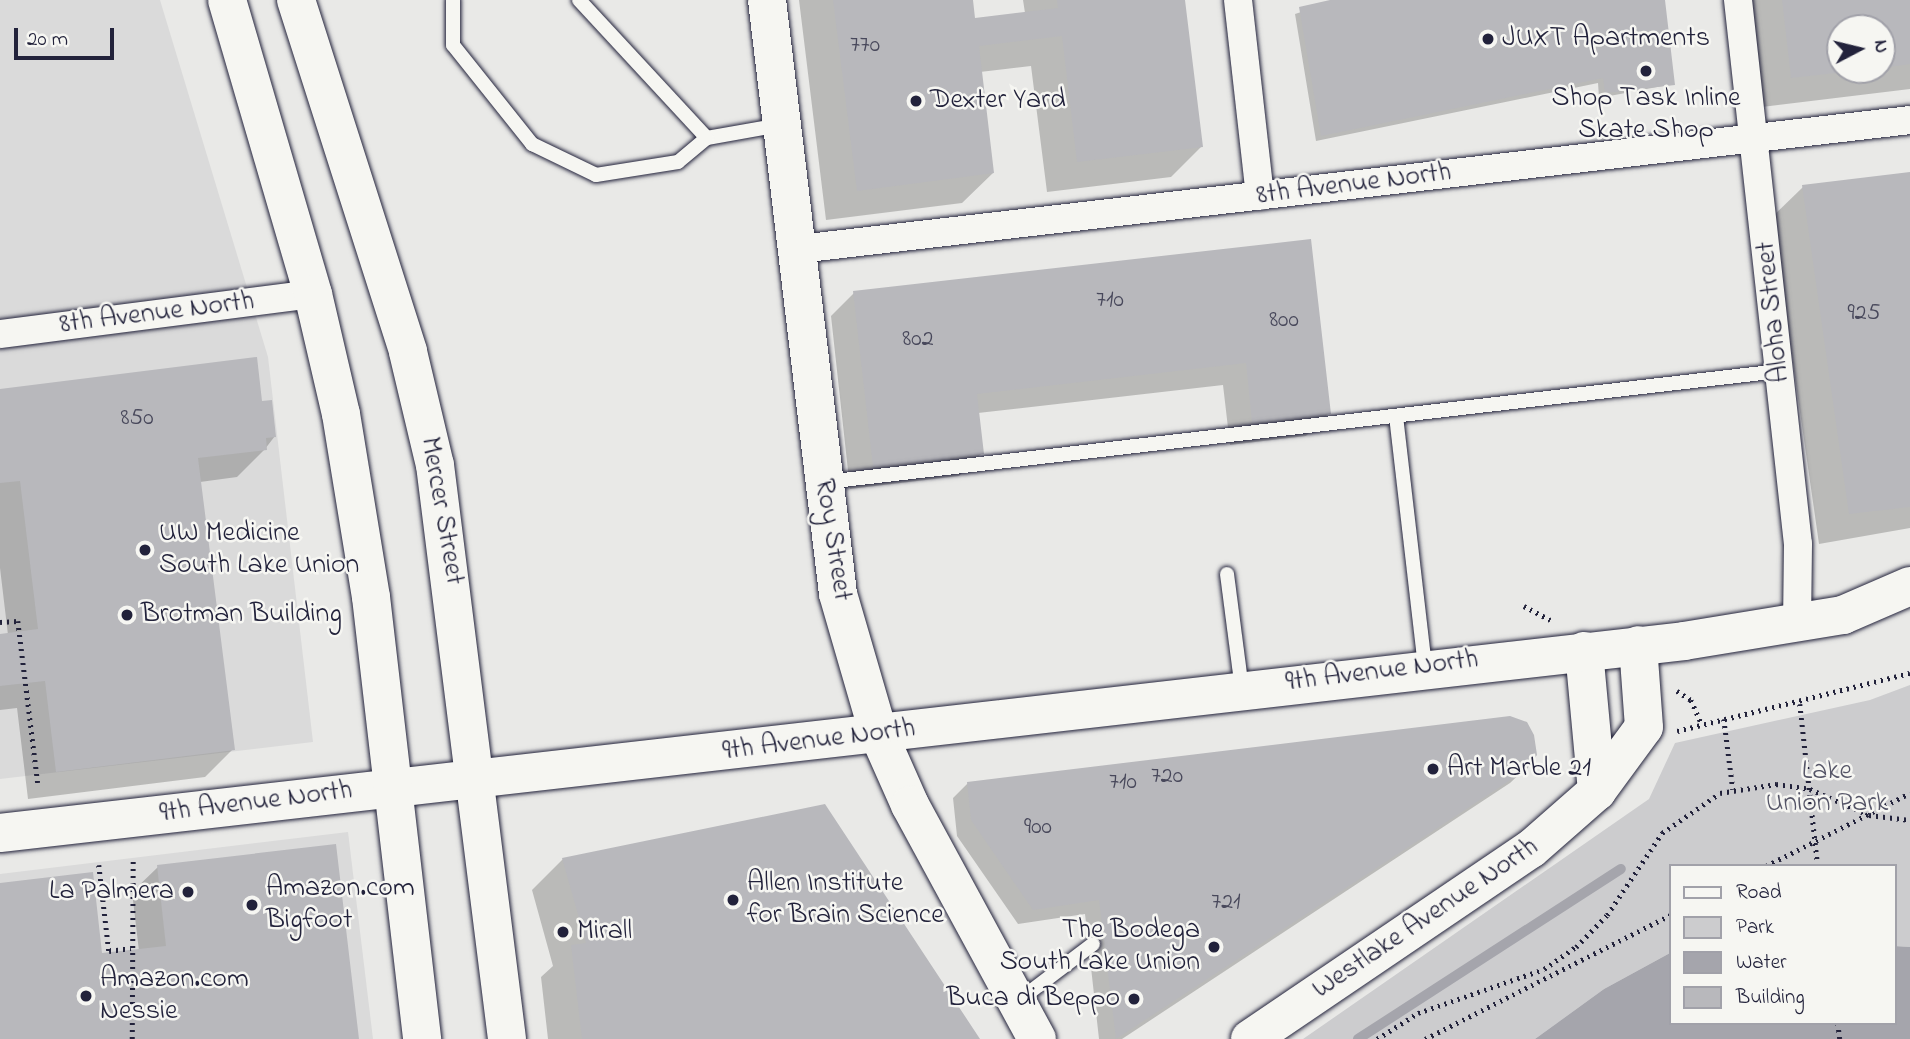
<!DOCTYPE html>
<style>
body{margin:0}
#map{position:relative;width:1910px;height:1039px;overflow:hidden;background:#e9e9e7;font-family:"Indie Flower",sans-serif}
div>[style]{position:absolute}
.built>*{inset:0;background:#dadada}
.green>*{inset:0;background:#ccccce}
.water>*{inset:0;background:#a5a5ac}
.shadow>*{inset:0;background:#0003}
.stream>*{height:10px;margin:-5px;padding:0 5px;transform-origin:5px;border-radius:5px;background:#a5a5ac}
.building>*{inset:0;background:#b8b8bc}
.path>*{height:4.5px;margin-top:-2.25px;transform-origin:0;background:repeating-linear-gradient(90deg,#22223b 0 2px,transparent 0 7px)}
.roads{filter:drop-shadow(0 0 2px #22223b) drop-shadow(0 0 2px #22223b)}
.service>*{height:14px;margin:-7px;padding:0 7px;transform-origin:7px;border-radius:7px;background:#f6f6f2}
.minor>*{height:28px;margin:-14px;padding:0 14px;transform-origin:14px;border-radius:14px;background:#f6f6f2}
.secondary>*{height:38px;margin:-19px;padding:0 19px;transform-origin:19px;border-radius:19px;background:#f6f6f2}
.primary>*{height:38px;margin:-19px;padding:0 19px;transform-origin:19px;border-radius:19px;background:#f6f6f2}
.dots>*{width:19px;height:19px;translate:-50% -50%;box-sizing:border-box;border:4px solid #f6f6f2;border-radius:50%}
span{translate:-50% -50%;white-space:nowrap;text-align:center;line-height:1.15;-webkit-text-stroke:5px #f6f6f2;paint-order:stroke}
.number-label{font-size:24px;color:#48485b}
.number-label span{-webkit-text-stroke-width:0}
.poi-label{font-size:28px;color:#22223b}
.left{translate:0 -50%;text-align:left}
.right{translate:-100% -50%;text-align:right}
.street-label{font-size:28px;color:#22223b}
.park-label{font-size:28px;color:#555567}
.legend{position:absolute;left:1669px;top:864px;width:228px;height:161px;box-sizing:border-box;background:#f6f6f2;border:2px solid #a1a1a9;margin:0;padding:9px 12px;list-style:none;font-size:21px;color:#22223b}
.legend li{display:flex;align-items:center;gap:14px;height:35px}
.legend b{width:35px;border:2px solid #a1a1a9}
.north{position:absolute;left:1826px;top:14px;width:70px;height:70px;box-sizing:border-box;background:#f6f6f2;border:2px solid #a1a1a9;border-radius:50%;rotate:83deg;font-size:19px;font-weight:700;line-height:28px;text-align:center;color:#22223b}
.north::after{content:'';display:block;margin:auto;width:24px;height:32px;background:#22223b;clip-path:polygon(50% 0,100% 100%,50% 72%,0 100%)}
.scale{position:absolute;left:14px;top:28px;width:100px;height:32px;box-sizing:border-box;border:4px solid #22223b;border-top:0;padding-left:9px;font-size:21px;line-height:24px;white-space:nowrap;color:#22223b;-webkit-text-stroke:5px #f6f6f2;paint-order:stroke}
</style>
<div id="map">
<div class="built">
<div style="clip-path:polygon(0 0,160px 0,268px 357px,313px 742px,0 779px)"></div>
<div style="clip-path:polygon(348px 832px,373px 1039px,0 1039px,0 874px)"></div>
</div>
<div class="green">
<div style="clip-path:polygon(1910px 685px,1910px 947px,1894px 946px,1894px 866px,1670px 866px,1670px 953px,1604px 989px,1535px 1039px,1303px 1039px,1649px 799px,1675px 743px,1870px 700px)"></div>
</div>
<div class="water">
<div style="clip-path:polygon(1894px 946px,1910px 947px,1910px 1039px,1535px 1039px,1604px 989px,1670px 953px,1670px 1023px,1894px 1023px)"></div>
</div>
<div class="shadow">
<div style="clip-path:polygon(799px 0,971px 0,974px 20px,1025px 13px,1023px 0,1184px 0,1202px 146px,1171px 177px,1047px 192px,1031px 66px,980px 72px,993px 173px,962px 203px,826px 220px)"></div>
<div style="clip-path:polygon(1338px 0,1664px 0,1673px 84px,1599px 98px,1598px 83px,1316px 141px,1295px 14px)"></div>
<div style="clip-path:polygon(evenodd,1749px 0,1910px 0,1910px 89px,1762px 107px,1749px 0,1840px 28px,1882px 28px,1882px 70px,1840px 70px,1840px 28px)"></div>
<div style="clip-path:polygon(1910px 173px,1910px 528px,1819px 544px,1772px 217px,1803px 187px)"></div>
<div style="clip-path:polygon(1310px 241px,1329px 413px,1306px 436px,1230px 445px,1223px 385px,978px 413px,982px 453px,959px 476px,850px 489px,831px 316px,854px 293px)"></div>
<div style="clip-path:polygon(0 391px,260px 403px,275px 436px,265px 449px,237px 477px,200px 482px,233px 749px,205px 777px,28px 799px,17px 708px,0 710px,0 636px,8px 635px,0 568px)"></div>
<div style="clip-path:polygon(1509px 718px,1526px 768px,1510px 783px,1122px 1039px,1099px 1039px,1085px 914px,1018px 924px,957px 836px,953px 798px,968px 783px)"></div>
<div style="clip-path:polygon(563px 859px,977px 1039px,548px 1039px,541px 977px,553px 966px,532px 890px)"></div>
<div style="clip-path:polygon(158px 867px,357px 1039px,0 1039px,0 885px,101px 955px,139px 951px,132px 892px)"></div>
</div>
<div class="stream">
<div style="left:1358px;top:1039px;width:313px;rotate:-32.9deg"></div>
</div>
<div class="building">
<div style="clip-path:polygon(833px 0,973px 0,975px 18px,1058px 8px,1057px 0,1185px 0,1203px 147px,1077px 162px,1062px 36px,979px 46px,994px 173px,857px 191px)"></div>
<div style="clip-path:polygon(1330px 0,1665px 0,1675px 85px,1605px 93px,1603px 78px,1321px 136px,1299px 7px)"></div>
<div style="clip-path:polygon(1782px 0,1910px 0,1910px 64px,1882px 68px,1882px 28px,1840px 28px,1840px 70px,1862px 70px,1791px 78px)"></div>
<div style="clip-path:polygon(1910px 172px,1910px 507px,1849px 514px,1802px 185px)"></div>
<div style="clip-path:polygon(1311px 239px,1331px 414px,1252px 423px,1246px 363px,977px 394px,984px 454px,873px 467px,853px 291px)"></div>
<div style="clip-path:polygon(257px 357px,262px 401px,272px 400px,276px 437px,266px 438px,267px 450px,198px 458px,235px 750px,56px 772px,45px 681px,0 686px,0 634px,38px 629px,20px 481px,0 483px,0 389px)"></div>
<div style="clip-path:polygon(1510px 716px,1527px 722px,1534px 735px,1537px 755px,1527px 769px,1116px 1039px,1099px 900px,1033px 910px,971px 820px,967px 782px)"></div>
<div style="clip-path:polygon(825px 804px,980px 1039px,582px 1039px,571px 945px,586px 943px,562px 858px)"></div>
<div style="clip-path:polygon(336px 844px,359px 1039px,0 1039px,0 883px,93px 872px,102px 953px,166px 946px,157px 865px)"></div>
</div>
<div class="path">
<div style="left:1524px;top:606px;width:30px;rotate:28deg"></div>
<div style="left:0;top:622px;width:18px;rotate:-3deg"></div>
<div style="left:18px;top:621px;width:163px;rotate:83deg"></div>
<div style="left:1677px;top:691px;width:17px;rotate:33deg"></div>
<div style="left:1691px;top:700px;width:24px;rotate:66deg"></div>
<div style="left:1800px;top:704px;width:163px;rotate:83.7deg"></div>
<div style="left:1724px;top:719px;width:71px;rotate:82.7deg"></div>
<div style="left:1677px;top:731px;width:240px;rotate:-14deg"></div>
<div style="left:99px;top:865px;width:87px;rotate:83.4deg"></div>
<div style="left:109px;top:951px;width:22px;rotate:-8deg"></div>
<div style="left:1766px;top:866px;width:161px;rotate:-26.9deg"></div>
<div style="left:1838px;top:1023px;width:16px;rotate:83deg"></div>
<div style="left:132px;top:1039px;width:178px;rotate:-89.7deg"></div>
<div style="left:1377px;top:1039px;width:49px;rotate:-32.4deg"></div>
<div style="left:1418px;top:1013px;width:133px;rotate:-19.2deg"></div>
<div style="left:1544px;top:969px;width:39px;rotate:-35deg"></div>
<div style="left:1576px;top:947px;width:45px;rotate:-45.9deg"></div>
<div style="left:1607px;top:915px;width:99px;rotate:-56.1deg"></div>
<div style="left:1662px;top:833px;width:70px;rotate:-34.6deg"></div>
<div style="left:1720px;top:793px;width:57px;rotate:-9.1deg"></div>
<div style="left:1776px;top:784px;width:34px;rotate:8deg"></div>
<div style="left:1810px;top:789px;width:64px;rotate:23.8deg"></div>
<div style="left:1869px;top:815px;width:41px;rotate:7deg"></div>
<div style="left:1425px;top:1039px;width:275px;rotate:-26.8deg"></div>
</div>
<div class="roads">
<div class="service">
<div style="left:453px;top:0;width:45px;rotate:90deg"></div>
<div style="left:453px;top:45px;width:127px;rotate:51.4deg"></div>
<div style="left:532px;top:144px;width:71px;rotate:25.8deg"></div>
<div style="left:596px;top:175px;width:83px;rotate:-9deg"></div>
<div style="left:678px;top:162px;width:38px;rotate:-40deg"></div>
<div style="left:707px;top:138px;width:75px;rotate:-10deg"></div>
<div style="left:579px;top:0;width:188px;rotate:47.2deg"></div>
<div style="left:1396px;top:416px;width:252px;rotate:83.4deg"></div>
<div style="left:826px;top:482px;width:960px;rotate:-6.64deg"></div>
<div style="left:1227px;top:574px;width:117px;rotate:82.6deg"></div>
<div style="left:1018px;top:1001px;width:94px;rotate:-37.2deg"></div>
</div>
<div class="minor">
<div style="left:1238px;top:0;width:197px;rotate:83.6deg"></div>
<div style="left:1738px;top:0;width:547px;rotate:83.71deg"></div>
<div style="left:1798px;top:544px;width:80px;rotate:90.7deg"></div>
<div style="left:799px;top:249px;width:1118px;rotate:-6.62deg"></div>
<div style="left:0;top:334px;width:316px;rotate:-7.3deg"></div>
</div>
<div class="secondary">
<div style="left:767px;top:0;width:598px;rotate:83.18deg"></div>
<div style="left:838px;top:594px;width:147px;rotate:73.8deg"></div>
<div style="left:879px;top:735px;width:77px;rotate:66.1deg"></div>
<div style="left:910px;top:805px;width:266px;rotate:61.5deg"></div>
<div style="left:1584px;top:651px;width:141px;rotate:84.7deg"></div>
<div style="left:0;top:833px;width:1695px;rotate:-6.5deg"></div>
<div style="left:1684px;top:641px;width:161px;rotate:-9.3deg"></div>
<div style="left:1843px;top:615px;width:73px;rotate:-23.4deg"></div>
<div style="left:1250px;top:1039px;width:339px;rotate:-34.1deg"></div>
<div style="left:1531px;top:849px;width:88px;rotate:-41.3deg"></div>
<div style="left:1597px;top:791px;width:79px;rotate:-53.7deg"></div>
<div style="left:1644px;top:727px;width:82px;rotate:-94.2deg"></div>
</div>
<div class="primary">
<div style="left:227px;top:0;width:306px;rotate:73.7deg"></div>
<div style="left:313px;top:294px;width:123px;rotate:76.9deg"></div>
<div style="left:341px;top:414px;width:185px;rotate:80.7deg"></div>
<div style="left:371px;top:597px;width:445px;rotate:83.4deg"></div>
<div style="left:296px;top:0;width:369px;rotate:72.3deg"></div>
<div style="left:408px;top:352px;width:116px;rotate:76.6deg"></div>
<div style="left:435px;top:465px;width:578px;rotate:82.85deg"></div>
</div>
</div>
<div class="dots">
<div style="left:1488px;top:39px;background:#22223b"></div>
<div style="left:1646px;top:71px;background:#22223b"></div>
<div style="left:916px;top:101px;background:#22223b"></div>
<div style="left:145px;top:550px;background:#22223b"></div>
<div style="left:127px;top:615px;background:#22223b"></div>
<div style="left:1433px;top:769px;background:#22223b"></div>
<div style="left:188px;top:892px;background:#22223b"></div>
<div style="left:733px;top:900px;background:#22223b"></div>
<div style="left:252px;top:905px;background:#22223b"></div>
<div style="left:563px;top:932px;background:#22223b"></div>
<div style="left:1214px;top:947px;background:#22223b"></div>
<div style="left:86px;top:996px;background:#22223b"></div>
<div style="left:1134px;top:999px;background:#22223b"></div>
</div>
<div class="number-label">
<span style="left:865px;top:46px">770</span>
<span style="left:1110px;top:301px">710</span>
<span style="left:1864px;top:314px">925</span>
<span style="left:1284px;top:321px">800</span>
<span style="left:918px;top:340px">802</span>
<span style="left:137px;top:419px">850</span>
<span style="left:1167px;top:777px">720</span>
<span style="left:1123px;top:783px">710</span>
<span style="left:1038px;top:828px">900</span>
<span style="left:1226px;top:903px">721</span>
</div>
<div class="poi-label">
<span class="left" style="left:1502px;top:39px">JUXT Apartments</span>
<span style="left:1646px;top:115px">Shop Task Inline<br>Skate Shop</span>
<span class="left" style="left:930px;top:101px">Dexter Yard</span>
<span class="left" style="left:159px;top:550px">UW Medicine<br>South Lake Union</span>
<span class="left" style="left:141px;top:615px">Brotman Building</span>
<span class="left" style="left:1447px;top:769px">Art Marble 21</span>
<span class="left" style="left:747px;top:900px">Allen Institute<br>for Brain Science</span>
<span class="left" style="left:266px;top:905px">Amazon.com<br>Bigfoot</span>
<span class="right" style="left:174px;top:892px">La Palmera</span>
<span class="right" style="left:1200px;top:947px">The Bodega<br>South Lake Union</span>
<span class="left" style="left:577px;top:932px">Mirall</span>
<span class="left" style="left:100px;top:996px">Amazon.com<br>Nessie</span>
<span class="right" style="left:1120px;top:999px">Buca di Beppo</span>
</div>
<div class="street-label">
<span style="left:1354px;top:185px;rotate:-7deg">8th Avenue North</span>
<span style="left:1774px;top:312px;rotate:-96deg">Aloha Street</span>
<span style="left:157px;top:314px;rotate:-7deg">8th Avenue North</span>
<span style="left:441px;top:511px;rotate:80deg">Mercer Street</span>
<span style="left:832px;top:540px;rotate:81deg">Roy Street</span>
<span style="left:1382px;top:672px;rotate:-7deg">9th Avenue North</span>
<span style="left:819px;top:741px;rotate:-7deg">9th Avenue North</span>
<span style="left:256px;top:803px;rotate:-7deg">9th Avenue North</span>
<span style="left:1426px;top:919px;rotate:-34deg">Westlake Avenue North</span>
</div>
<div class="park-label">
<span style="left:1827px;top:788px">Lake<br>Union Park</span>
</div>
<ul class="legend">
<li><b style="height:9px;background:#f6f6f2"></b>Road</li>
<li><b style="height:19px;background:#ccccce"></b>Park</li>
<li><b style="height:19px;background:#a5a5ac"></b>Water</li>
<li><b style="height:19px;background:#b8b8bc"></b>Building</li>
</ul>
<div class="north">N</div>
<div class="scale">20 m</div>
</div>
